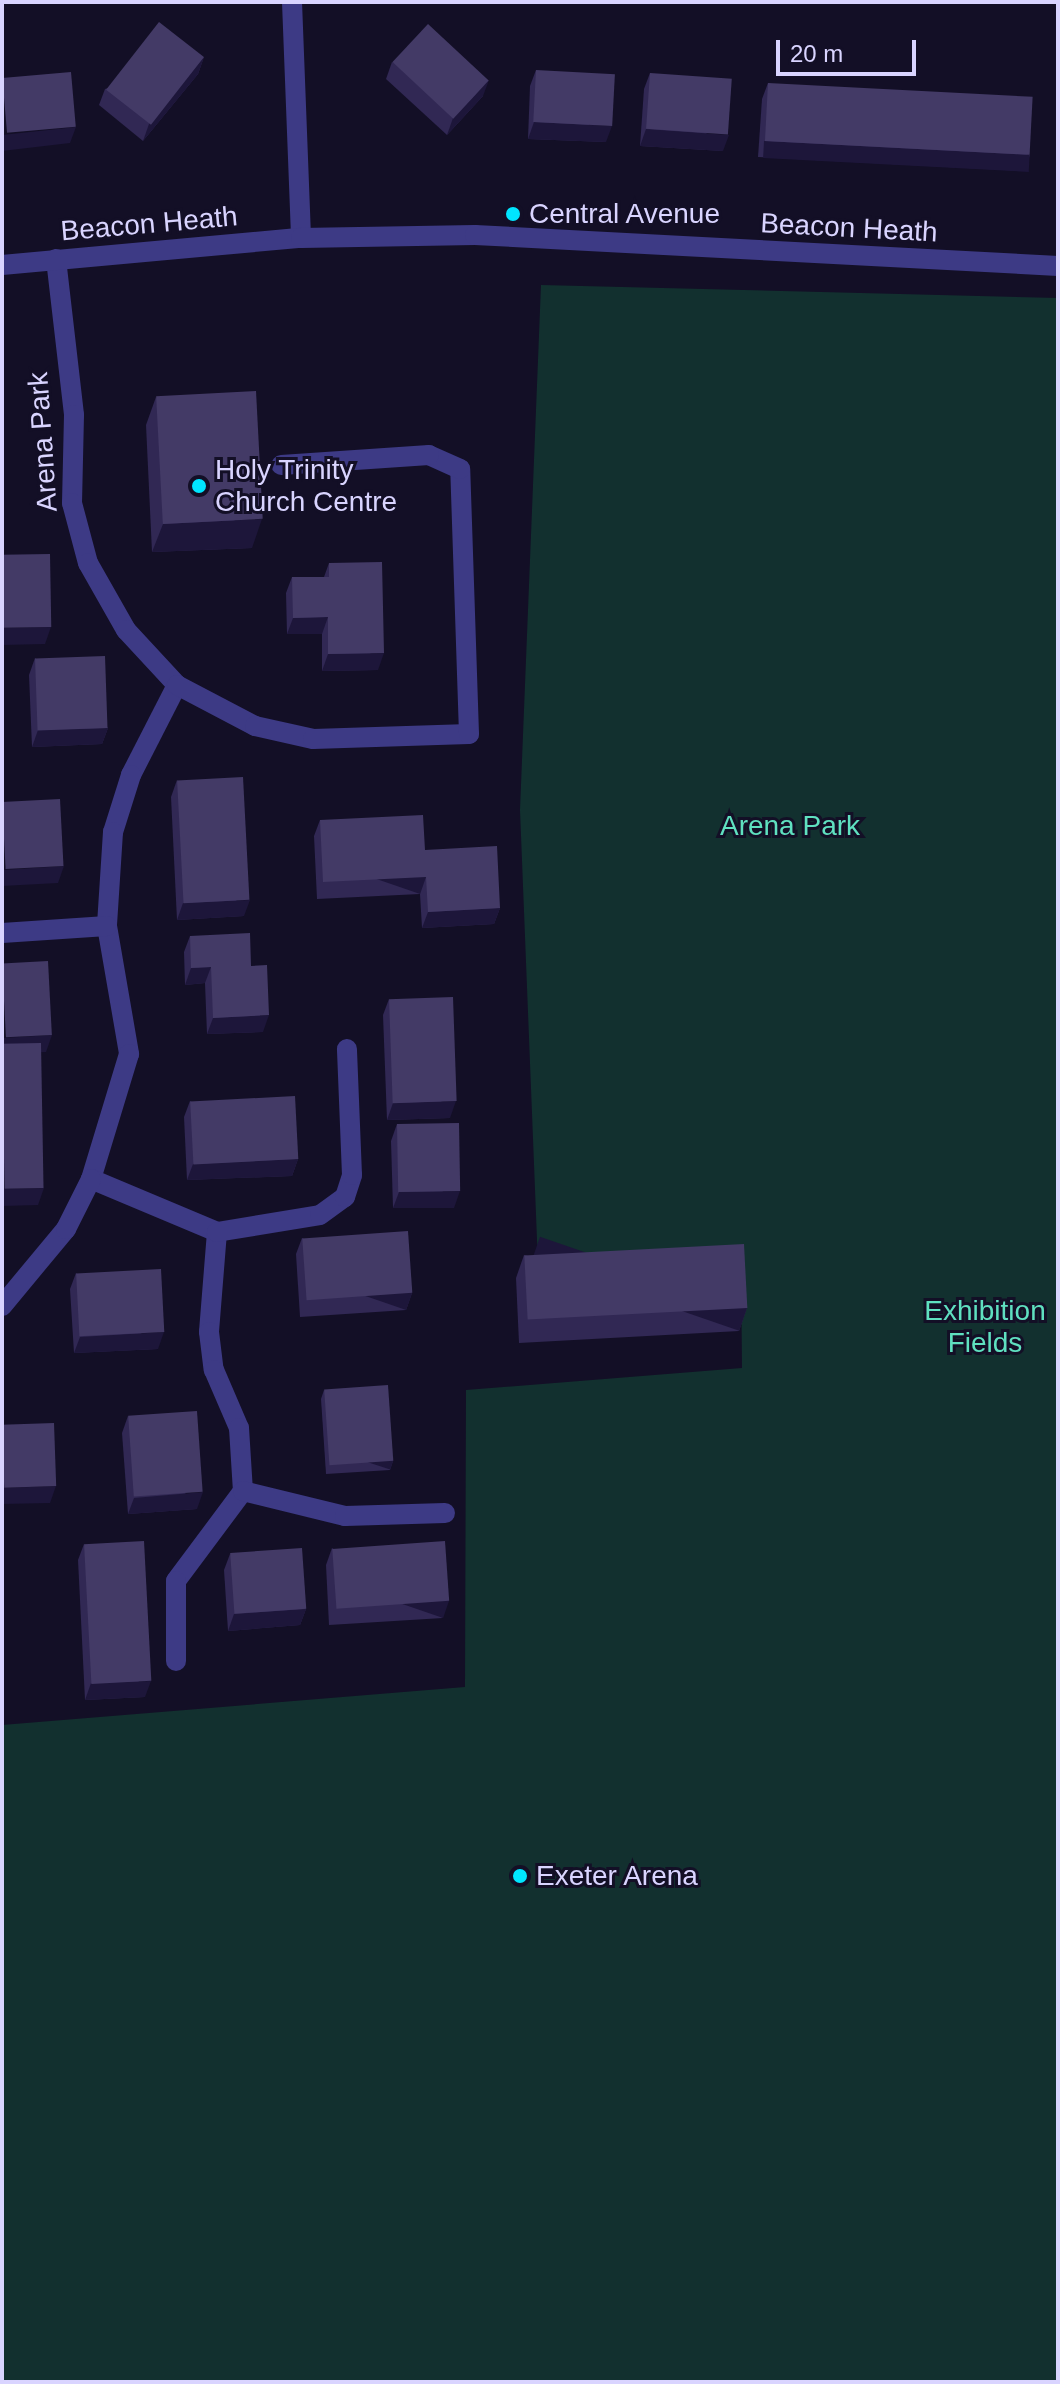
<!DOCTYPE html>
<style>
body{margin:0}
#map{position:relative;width:1060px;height:2384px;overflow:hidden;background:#130f26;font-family:Arial,sans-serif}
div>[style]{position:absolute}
.green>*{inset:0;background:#12302f}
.minor>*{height:20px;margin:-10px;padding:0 10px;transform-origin:10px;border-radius:10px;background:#3d3a85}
.wall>*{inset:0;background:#312854}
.shaded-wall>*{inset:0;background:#1d163a;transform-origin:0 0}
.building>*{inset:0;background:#433a66;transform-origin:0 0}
.dots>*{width:22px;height:22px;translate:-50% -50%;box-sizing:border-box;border:4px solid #130f26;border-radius:50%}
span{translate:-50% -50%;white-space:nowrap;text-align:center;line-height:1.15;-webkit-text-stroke:6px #130f26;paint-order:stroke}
.poi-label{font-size:28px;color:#d9d4ff}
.left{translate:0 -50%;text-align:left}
.street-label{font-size:28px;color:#d9d4ff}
.park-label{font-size:28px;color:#5fe0c0}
.frame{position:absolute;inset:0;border:4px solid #d9d4ff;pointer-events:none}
.scale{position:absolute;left:776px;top:40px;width:140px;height:36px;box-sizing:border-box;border:4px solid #d9d4ff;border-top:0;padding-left:10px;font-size:24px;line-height:28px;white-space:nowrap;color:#d9d4ff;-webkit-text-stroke:6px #130f26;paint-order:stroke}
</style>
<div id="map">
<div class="green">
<div style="clip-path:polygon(541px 285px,1058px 298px,1058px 2382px,2px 2382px,2px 1725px,465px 1687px,466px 1390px,742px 1368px,741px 1261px,538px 1265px,520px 810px)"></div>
</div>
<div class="minor">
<div style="left:292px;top:2px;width:236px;rotate:87.8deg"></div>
<div style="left:56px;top:259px;width:157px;rotate:83.4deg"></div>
<div style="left:74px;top:415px;width:88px;rotate:91.3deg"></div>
<div style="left:72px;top:503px;width:62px;rotate:75.1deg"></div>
<div style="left:88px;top:563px;width:77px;rotate:60.4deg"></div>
<div style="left:126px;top:630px;width:75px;rotate:47.2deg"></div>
<div style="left:177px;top:685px;width:101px;rotate:117.1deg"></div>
<div style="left:131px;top:775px;width:60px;rotate:107.5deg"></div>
<div style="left:113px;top:832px;width:94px;rotate:93.7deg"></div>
<div style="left:107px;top:926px;width:130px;rotate:80.2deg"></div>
<div style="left:129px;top:1054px;width:131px;rotate:106.9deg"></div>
<div style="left:91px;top:1179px;width:137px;rotate:22.8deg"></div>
<div style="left:217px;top:1232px;width:100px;rotate:94.6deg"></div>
<div style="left:209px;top:1332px;width:38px;rotate:83deg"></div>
<div style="left:214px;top:1370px;width:63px;rotate:66.7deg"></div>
<div style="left:239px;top:1428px;width:63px;rotate:86.4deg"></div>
<div style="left:243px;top:1491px;width:112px;rotate:126.7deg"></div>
<div style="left:176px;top:1581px;width:80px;rotate:90deg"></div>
<div style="left:2px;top:265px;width:300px;rotate:-5.2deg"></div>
<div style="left:301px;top:238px;width:174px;rotate:-1deg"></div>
<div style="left:475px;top:235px;width:584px;rotate:3.04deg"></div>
<div style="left:177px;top:685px;width:88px;rotate:27.7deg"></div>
<div style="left:255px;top:726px;width:59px;rotate:12.6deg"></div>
<div style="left:313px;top:739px;width:156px;rotate:-1.8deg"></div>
<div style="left:469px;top:734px;width:265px;rotate:-91.9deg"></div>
<div style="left:460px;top:469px;width:34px;rotate:-156deg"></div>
<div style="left:429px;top:455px;width:148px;rotate:176.1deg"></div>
<div style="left:2px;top:933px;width:105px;rotate:-3.8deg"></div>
<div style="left:217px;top:1232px;width:104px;rotate:-9.4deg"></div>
<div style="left:320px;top:1215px;width:31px;rotate:-36deg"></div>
<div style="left:345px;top:1197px;width:23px;rotate:-72deg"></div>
<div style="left:352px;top:1175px;width:126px;rotate:-92.3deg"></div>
<div style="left:2px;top:1306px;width:100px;rotate:-50.3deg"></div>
<div style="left:66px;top:1229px;width:56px;rotate:-63.4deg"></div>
<div style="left:243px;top:1491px;width:105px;rotate:13.8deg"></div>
<div style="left:345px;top:1516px;width:100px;rotate:-1.7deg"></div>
</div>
<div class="wall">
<div style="clip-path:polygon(204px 57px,198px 74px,143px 141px,99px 105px,105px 89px)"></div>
<div style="clip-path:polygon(392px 62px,483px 96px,447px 135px,386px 79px)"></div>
<div style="clip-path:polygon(536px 70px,606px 142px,528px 139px,530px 86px)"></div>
<div style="clip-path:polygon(650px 73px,723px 151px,640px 146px,644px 89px)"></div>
<div style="clip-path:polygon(768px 83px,1030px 155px,1024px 171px,758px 157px,762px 99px)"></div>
<div style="clip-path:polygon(156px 397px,252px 548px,152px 552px,146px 425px)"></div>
<div style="clip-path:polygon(329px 563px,378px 670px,322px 671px,322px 634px,287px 634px,286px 593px,292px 577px,324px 577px)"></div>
<div style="clip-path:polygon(35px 658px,108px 728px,102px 744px,32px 747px,29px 675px)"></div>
<div style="clip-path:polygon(177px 780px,244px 916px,177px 920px,171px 797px)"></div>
<div style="clip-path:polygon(320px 820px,425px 850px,500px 908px,494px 924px,422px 928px,420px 894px,317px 899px,314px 836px)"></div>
<div style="clip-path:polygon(190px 936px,251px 966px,263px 1032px,207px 1034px,205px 983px,185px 985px,184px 952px)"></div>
<div style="clip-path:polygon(389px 999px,450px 1118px,387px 1120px,383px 1015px)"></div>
<div style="clip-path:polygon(190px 1101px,298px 1159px,292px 1176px,187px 1180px,184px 1117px)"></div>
<div style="clip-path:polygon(397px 1124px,454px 1208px,393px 1208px,391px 1141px)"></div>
<div style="clip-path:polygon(302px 1238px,412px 1293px,406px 1310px,300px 1317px,296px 1254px)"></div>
<div style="clip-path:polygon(524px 1255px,747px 1308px,739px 1331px,519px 1343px,516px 1278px)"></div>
<div style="clip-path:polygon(76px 1273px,158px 1349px,74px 1353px,70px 1289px)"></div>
<div style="clip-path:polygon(324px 1390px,393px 1461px,390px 1470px,326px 1474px,321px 1399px)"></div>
<div style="clip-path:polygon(128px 1416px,197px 1509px,128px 1514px,122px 1433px)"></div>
<div style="clip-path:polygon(84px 1544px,145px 1697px,85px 1700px,78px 1560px)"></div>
<div style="clip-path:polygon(332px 1548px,443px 1618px,329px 1625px,326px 1565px)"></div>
<div style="clip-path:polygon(230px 1554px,306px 1609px,300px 1625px,228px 1631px,224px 1570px)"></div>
</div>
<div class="shaded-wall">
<div style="clip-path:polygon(204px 57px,198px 74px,143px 141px,149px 124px)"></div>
<div style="clip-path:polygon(489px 80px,483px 96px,447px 135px,453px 118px)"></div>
<div style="clip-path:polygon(534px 122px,612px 126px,606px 142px,528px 139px)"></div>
<div style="clip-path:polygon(76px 127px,70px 143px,2px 151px,2px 135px)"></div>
<div style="clip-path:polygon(646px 129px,729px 135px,723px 151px,640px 146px)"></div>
<div style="left:764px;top:141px;width:266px;height:17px;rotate:3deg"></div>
<div style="clip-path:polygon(262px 519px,252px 548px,152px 552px,163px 524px)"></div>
<div style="clip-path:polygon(328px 617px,322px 634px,287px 634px,293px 618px)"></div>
<div style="clip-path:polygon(51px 627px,45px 644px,2px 645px,2px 628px)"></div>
<div style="clip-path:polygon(384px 653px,378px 670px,322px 671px,328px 654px)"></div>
<div style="clip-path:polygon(108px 728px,102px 744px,32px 747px,38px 730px)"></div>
<div style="clip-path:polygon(64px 866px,58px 883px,2px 886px,2px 870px)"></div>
<div style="left:426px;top:877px;width:18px;height:103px;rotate:109deg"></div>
<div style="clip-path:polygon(250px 900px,244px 916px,177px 920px,183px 903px)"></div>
<div style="clip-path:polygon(500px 908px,494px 924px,422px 928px,428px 912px)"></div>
<div style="clip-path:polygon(211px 967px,205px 983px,185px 985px,191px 968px)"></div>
<div style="clip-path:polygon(269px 1015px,263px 1032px,207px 1034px,213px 1018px)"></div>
<div style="clip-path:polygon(52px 1035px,46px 1052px,2px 1054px,2px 1038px)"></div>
<div style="clip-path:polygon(456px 1101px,450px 1118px,387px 1120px,393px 1103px)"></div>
<div style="clip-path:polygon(298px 1159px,292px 1176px,187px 1180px,193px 1164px)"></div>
<div style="clip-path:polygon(44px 1188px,38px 1205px,2px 1206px,2px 1189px)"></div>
<div style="clip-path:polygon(460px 1191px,454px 1208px,393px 1208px,399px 1192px)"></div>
<div style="left:412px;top:1293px;width:18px;height:106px;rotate:109deg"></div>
<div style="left:747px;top:1308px;width:24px;height:219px;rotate:109deg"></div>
<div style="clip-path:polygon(164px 1332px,158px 1349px,74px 1353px,80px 1337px)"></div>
<div style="left:393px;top:1461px;width:9px;height:64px;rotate:108deg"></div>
<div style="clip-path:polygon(56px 1486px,50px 1503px,2px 1504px,2px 1488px)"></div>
<div style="clip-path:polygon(203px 1492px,197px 1509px,128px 1514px,134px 1498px)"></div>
<div style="left:449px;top:1601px;width:18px;height:114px;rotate:109deg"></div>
<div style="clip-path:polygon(306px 1609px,300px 1625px,228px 1631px,234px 1614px)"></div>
<div style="clip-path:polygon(151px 1681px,145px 1697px,85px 1700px,91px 1683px)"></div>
</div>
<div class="building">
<div style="left:159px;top:22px;width:57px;height:86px;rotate:38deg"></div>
<div style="left:428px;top:24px;width:83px;height:52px;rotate:43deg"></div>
<div style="left:536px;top:70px;width:79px;height:52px;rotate:3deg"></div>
<div style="left:71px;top:72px;width:55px;height:69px;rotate:85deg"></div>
<div style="left:650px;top:73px;width:82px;height:56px;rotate:4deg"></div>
<div style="left:768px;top:83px;width:265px;height:58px;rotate:3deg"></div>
<div style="left:256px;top:391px;width:128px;height:100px;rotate:87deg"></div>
<div style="left:50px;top:554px;width:73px;height:48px;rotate:89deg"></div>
<div style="clip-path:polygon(382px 562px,384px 653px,328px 654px,328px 617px,293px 618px,292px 577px,329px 577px,329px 563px)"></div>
<div style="left:105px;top:656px;width:72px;height:70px;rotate:88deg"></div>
<div style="left:243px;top:777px;width:123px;height:66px;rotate:87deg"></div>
<div style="left:60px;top:799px;width:67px;height:58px;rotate:87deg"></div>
<div style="clip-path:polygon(423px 815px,425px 850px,497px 846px,500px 908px,428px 912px,426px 877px,323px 882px,320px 820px)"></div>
<div style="clip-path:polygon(250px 933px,251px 966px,267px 965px,269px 1015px,213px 1018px,211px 967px,191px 968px,190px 936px)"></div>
<div style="left:48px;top:961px;width:74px;height:46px;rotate:87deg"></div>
<div style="left:453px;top:997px;width:104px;height:64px;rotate:88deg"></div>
<div style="left:41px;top:1043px;width:145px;height:39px;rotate:89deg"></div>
<div style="left:295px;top:1096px;width:63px;height:105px;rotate:87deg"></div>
<div style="left:459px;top:1123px;width:68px;height:62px;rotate:89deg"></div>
<div style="left:408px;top:1231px;width:62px;height:106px;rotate:86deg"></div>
<div style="left:744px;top:1244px;width:64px;height:220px;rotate:87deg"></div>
<div style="left:161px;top:1269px;width:63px;height:85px;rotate:87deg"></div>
<div style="left:388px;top:1385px;width:76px;height:64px;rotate:86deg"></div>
<div style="left:197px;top:1411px;width:81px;height:69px;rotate:86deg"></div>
<div style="left:54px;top:1423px;width:63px;height:52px;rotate:88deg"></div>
<div style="left:144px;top:1541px;width:140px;height:60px;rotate:87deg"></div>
<div style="left:445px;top:1541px;width:60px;height:113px;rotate:86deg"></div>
<div style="left:302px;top:1548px;width:61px;height:72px;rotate:86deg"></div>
</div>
<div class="dots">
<div style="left:513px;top:214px;background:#00e5ff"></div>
<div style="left:199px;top:486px;background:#00e5ff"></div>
<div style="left:520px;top:1876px;background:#00e5ff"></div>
</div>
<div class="poi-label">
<span class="left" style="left:529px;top:214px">Central Avenue</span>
<span class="left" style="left:215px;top:486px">Holy Trinity<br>Church Centre</span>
<span class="left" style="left:536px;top:1876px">Exeter Arena</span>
</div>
<div class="street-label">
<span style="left:149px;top:224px;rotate:-5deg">Beacon Heath</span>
<span style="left:849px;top:228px;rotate:3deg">Beacon Heath</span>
<span style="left:43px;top:442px;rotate:-94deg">Arena Park</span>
</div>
<div class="park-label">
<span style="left:790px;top:826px">Arena Park</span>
<span style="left:985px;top:1327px">Exhibition<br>Fields</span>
</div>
<div class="frame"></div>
<div class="scale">20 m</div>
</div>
